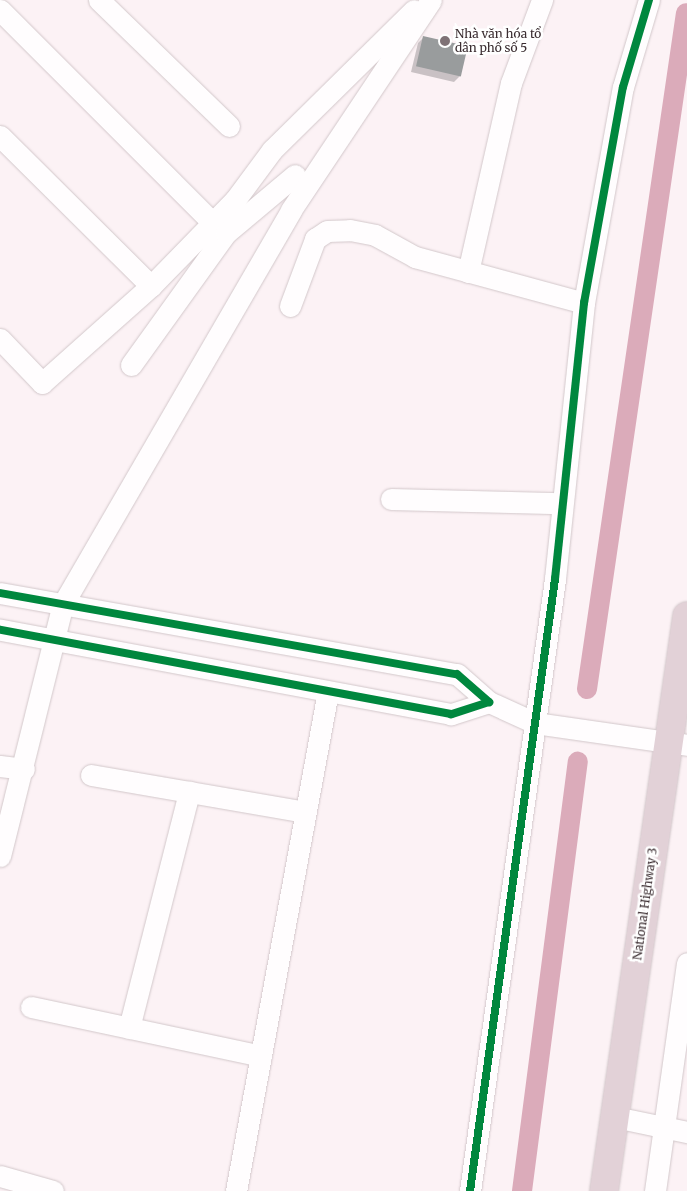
<!DOCTYPE html>
<meta charset="utf-8">
<style>
body{margin:0}
#map{position:relative;width:687px;height:1191px;overflow:hidden;background:#fcf2f5;font-family:Merriweather,serif}
div>[style]{position:absolute}
.shadow>*{inset:0;background:#0003}
.canal>*{height:20px;margin:-10px;padding:0 10px;transform-origin:10px;border-radius:10px;background:#dbabba}
.building>*{inset:0;background:#999c9d;transform-origin:0 0}
.roads{filter:drop-shadow(0 0 1px #d2c7ca) drop-shadow(0 0 1px #d2c7ca)}
.minor>*{height:21px;margin:-10.5px;padding:0 10.5px;transform-origin:10.5px;border-radius:10.5px;background:#fffdfe}
.highway>*{height:28px;margin:-14px;padding:0 14px;transform-origin:14px;border-radius:14px;background:#e2d1d7}
.cycleway>*{height:8px;margin:-4px;padding:0 4px;transform-origin:4px;border-radius:4px;background:#00873e}
.dots>*{width:14px;height:14px;translate:-50% -50%;box-sizing:border-box;border:2px solid #fff;border-radius:50%}
span{translate:-50% -50%;white-space:nowrap;text-align:center;line-height:1.15;-webkit-text-stroke:5px #fff;paint-order:stroke}
.poi-label{font-size:12px;color:#3b2d31}
.left{translate:0 -50%;text-align:left}
.street-label{font-size:12px;color:#3b2d31}
</style>
<div id="map">
<div class="shadow">
<div style="clip-path:polygon(424px 37px,467px 47px,460px 76px,454px 82px,411px 72px,418px 43px)"></div>
</div>
<div class="canal">
<div style="left:587px;top:689px;width:683px;rotate:-81.67deg"></div>
<div style="left:522px;top:1191px;width:433px;rotate:-82.6deg"></div>
</div>
<div class="building">
<div style="left:423px;top:36px;width:46px;height:31px;rotate:13deg"></div>
</div>
<div class="roads">
<div class="minor">
<div style="left:99px;top:0;width:181px;rotate:44.1deg"></div>
<div style="left:0;top:10px;width:301px;rotate:45deg"></div>
<div style="left:0;top:136px;width:213px;rotate:44.8deg"></div>
<div style="left:468px;top:272px;width:194px;rotate:-77.2deg"></div>
<div style="left:511px;top:83px;width:89px;rotate:-69.5deg"></div>
<div style="left:290px;top:306px;width:72px;rotate:-69.5deg"></div>
<div style="left:315px;top:239px;width:14px;rotate:-34deg"></div>
<div style="left:327px;top:231px;width:23px;rotate:-2deg"></div>
<div style="left:350px;top:230px;width:25px;rotate:11deg"></div>
<div style="left:375px;top:235px;width:46px;rotate:28.8deg"></div>
<div style="left:415px;top:257px;width:175px;rotate:15.2deg"></div>
<div style="left:0;top:339px;width:61px;rotate:46.3deg"></div>
<div style="left:42px;top:383px;width:146px;rotate:-41.7deg"></div>
<div style="left:151px;top:286px;width:120px;rotate:-45.7deg"></div>
<div style="left:235px;top:200px;width:62px;rotate:-53.5deg"></div>
<div style="left:272px;top:150px;width:199px;rotate:-44.6deg"></div>
<div style="left:131px;top:365px;width:163px;rotate:-54.3deg"></div>
<div style="left:226px;top:233px;width:90px;rotate:-40deg"></div>
<div style="left:391px;top:499px;width:169px;rotate:1.4deg"></div>
<div style="left:0;top:593px;width:464px;rotate:10.1deg"></div>
<div style="left:457px;top:674px;width:43px;rotate:41.2deg"></div>
<div style="left:489px;top:702px;width:40px;rotate:162deg"></div>
<div style="left:451px;top:714px;width:459px;rotate:-169.4deg"></div>
<div style="left:489px;top:702px;width:51px;rotate:24.5deg"></div>
<div style="left:535px;top:723px;width:154px;rotate:8.2deg"></div>
<div style="left:0;top:766px;width:24px;rotate:7deg"></div>
<div style="left:91px;top:775px;width:217px;rotate:9.8deg"></div>
<div style="left:0;top:856px;width:260px;rotate:-76deg"></div>
<div style="left:63px;top:604px;width:455px;rotate:-59.9deg"></div>
<div style="left:291px;top:210px;width:252px;rotate:-56.3deg"></div>
<div style="left:31px;top:1007px;width:235px;rotate:12deg"></div>
<div style="left:129px;top:1028px;width:244px;rotate:-75.7deg"></div>
<div style="left:615px;top:1117px;width:74px;rotate:11.8deg"></div>
<div style="left:0;top:1176px;width:55px;rotate:15.8deg"></div>
<div style="left:236px;top:1191px;width:508px;rotate:-79.57deg"></div>
<div style="left:470px;top:1191px;width:618px;rotate:-82.09deg"></div>
<div style="left:555px;top:579px;width:278px;rotate:-84deg"></div>
<div style="left:584px;top:303px;width:219px;rotate:-79.8deg"></div>
<div style="left:623px;top:87px;width:91px;rotate:-73.4deg"></div>
<div style="left:655px;top:1191px;width:230px;rotate:-82deg"></div>
</div>
<div class="highway">
<div style="left:604px;top:1191px;width:581px;rotate:-81.79deg"></div>
</div>
</div>
<div class="cycleway">
<div style="left:0;top:593px;width:464px;rotate:10.1deg"></div>
<div style="left:457px;top:674px;width:43px;rotate:41.2deg"></div>
<div style="left:489px;top:702px;width:40px;rotate:162deg"></div>
<div style="left:451px;top:714px;width:459px;rotate:-169.4deg"></div>
<div style="left:470px;top:1191px;width:618px;rotate:-82.09deg"></div>
<div style="left:555px;top:579px;width:278px;rotate:-84deg"></div>
<div style="left:584px;top:303px;width:219px;rotate:-79.8deg"></div>
<div style="left:623px;top:87px;width:91px;rotate:-73.4deg"></div>
</div>
<div class="dots">
<div style="left:445px;top:41px;background:#7f7276"></div>
</div>
<div class="poi-label">
<span class="left" style="left:455px;top:41px">Nhà văn hóa tổ<br>dân phố số 5</span>
</div>
<div class="street-label">
<span style="left:645px;top:904px;rotate:-82deg">National Highway 3</span>
</div>
</div>
